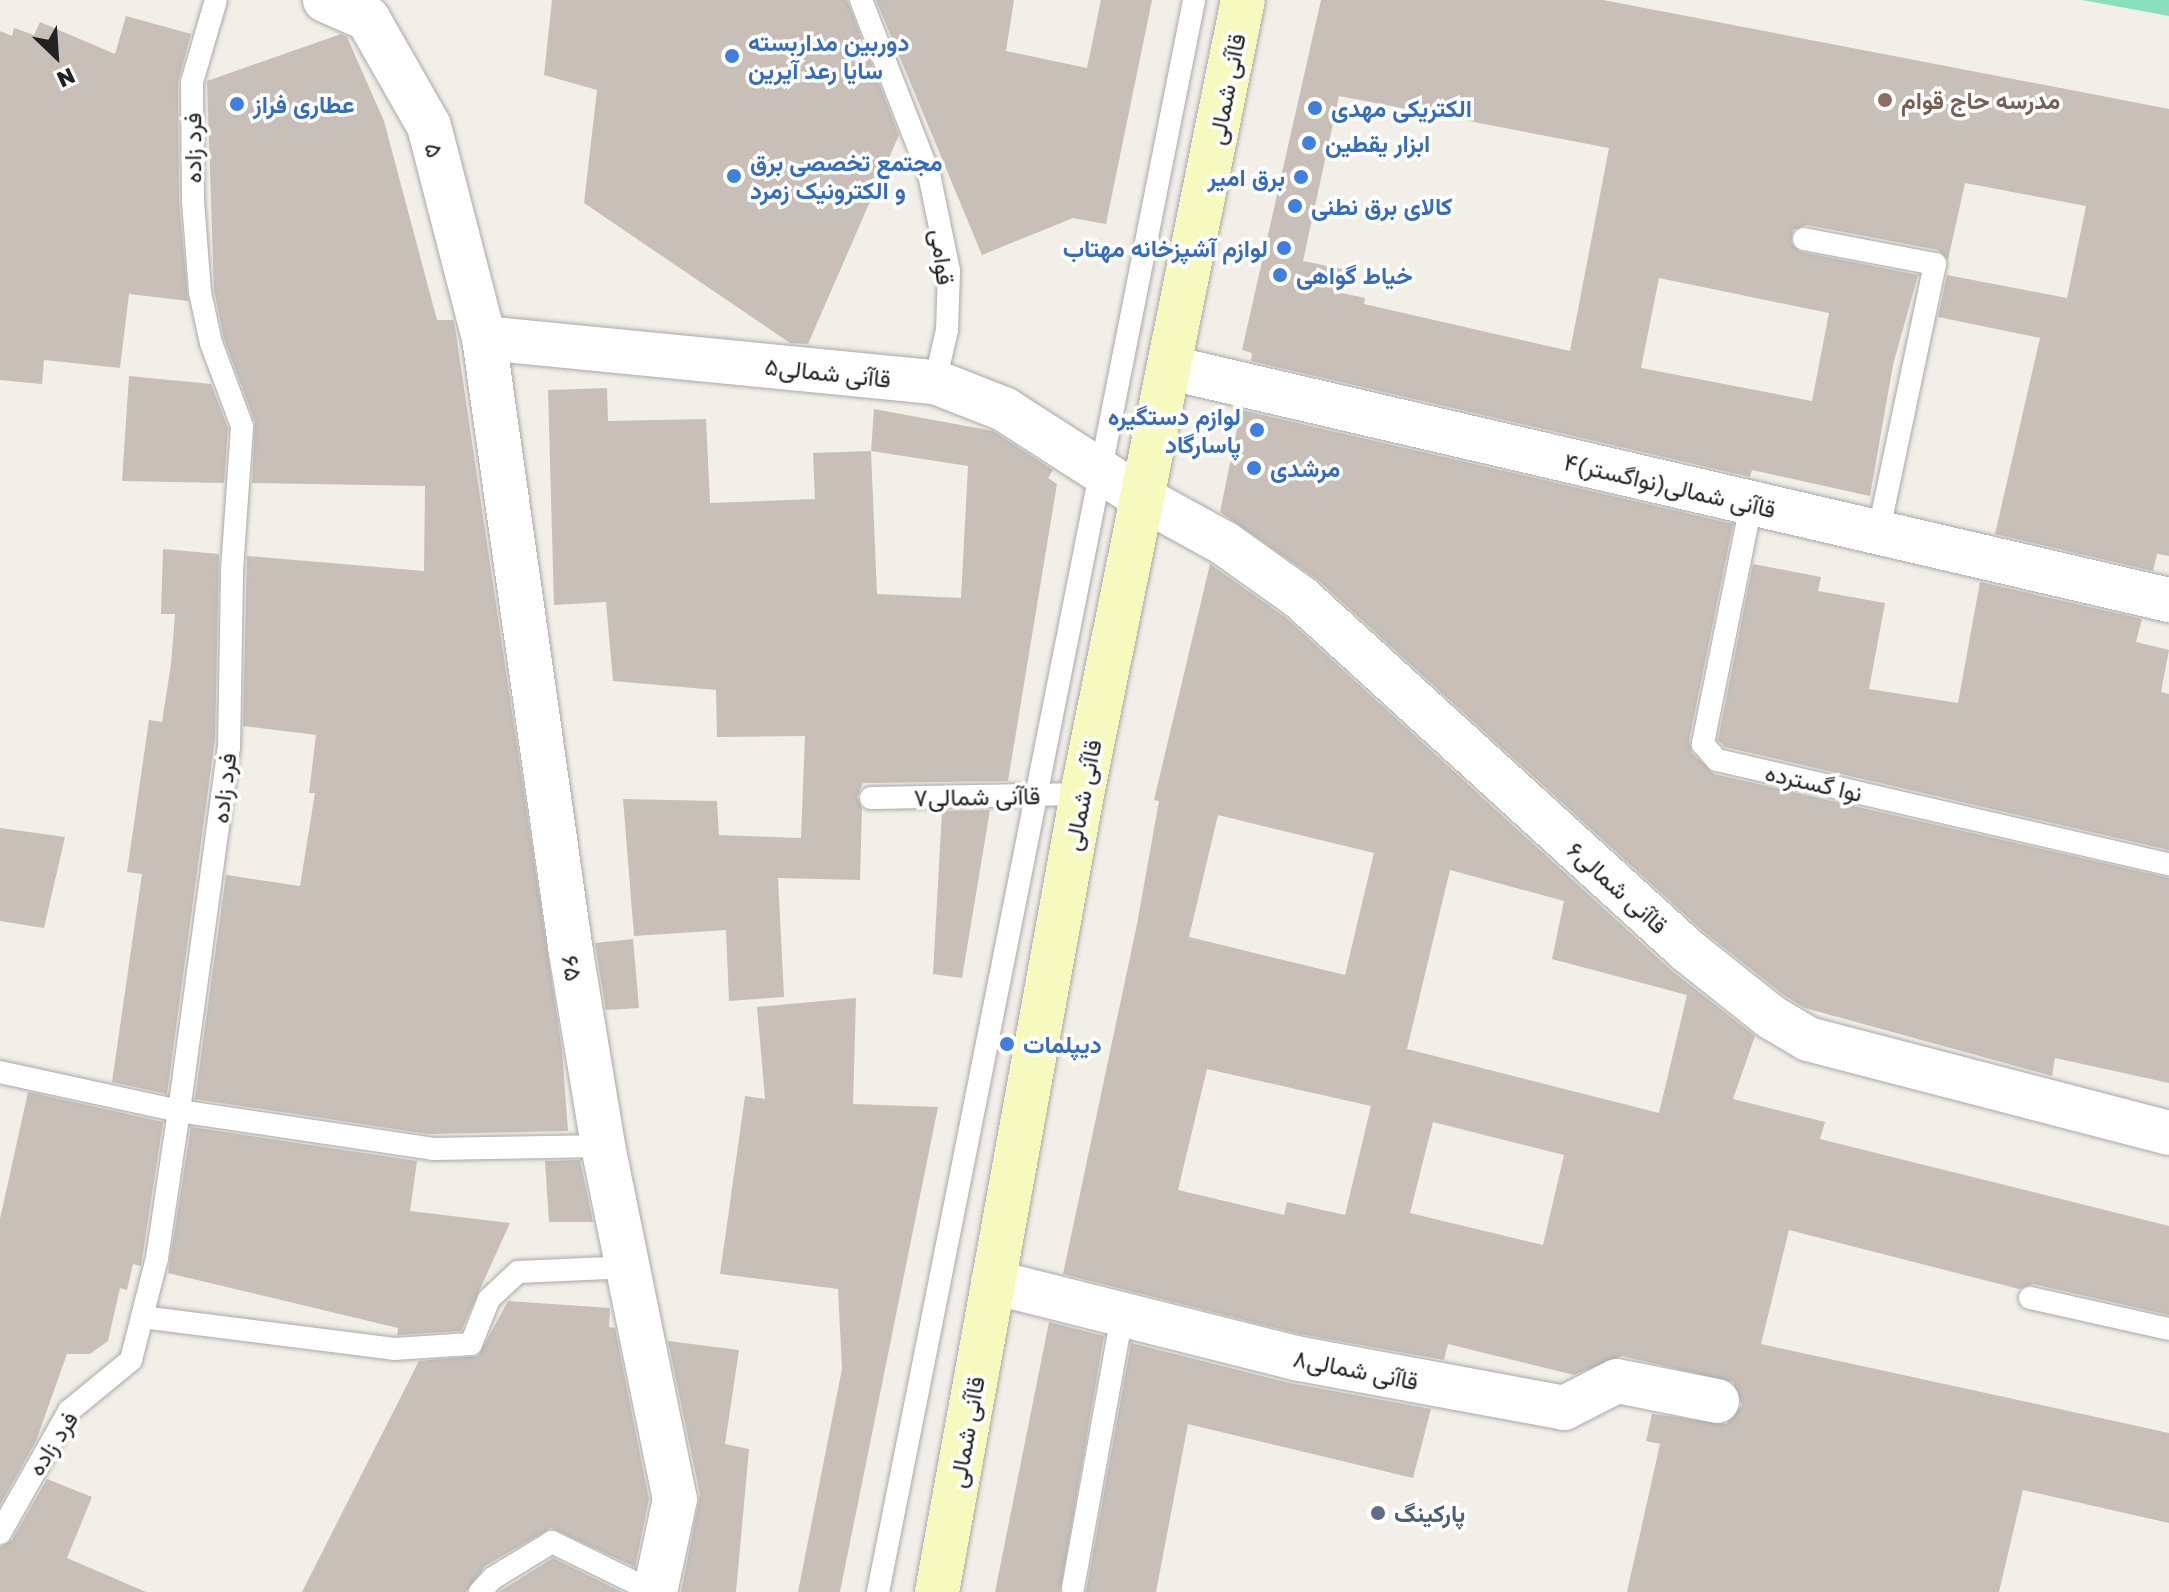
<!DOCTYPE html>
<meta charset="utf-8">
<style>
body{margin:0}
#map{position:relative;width:2169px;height:1592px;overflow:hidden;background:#f2efe9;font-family:"Golos Text",Vazirmatn,sans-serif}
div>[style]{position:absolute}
.pitch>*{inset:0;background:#88e0be}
.building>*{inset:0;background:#c7bfb8}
.roads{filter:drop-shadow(0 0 2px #a9a9a9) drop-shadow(0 0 2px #a9a9a9)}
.service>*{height:22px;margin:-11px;padding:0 11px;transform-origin:11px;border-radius:11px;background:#fff}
.minor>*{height:44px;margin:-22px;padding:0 22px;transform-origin:22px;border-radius:22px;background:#fff}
.secondary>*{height:44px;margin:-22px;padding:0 22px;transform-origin:22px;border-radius:22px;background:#f7fabf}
.dots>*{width:22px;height:22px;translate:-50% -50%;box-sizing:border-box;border:4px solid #fff;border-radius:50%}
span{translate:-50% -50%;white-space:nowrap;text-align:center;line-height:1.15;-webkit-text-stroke:7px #fff;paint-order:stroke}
.shop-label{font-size:24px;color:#366cbe;font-weight:700}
.left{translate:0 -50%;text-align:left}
.right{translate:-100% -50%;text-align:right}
.street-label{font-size:24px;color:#222}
.education-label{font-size:24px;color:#785e54;font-weight:700}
.service-label{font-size:24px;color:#4e5e75;font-weight:700}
.north{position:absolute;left:16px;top:16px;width:80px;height:80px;-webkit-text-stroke:6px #fff;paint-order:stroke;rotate:155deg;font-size:22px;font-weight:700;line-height:32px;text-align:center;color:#222}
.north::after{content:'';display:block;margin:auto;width:28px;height:36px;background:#222;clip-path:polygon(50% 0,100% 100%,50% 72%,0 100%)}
</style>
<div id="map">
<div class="pitch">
<div style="clip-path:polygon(2082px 0,2169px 0,2169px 16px)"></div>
</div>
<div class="building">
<div style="clip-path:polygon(552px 0,847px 0,899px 135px,808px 344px,790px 343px,584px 203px,597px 90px,544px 75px)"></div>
<div style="clip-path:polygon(876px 0,1014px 0,1006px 51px,1087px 68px,1101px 0,1152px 0,1106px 224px,1073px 218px,982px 255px)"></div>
<div style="clip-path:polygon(evenodd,1321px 0,1603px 0,2169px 109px,2169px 556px,2157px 554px,2153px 571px,1995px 534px,2040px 338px,1938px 317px,1947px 275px,2067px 298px,2086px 206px,1965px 183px,1948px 260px,1938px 250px,1807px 225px,1793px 230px,1791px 243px,1801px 252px,1918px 275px,1893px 365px,1870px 496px,1752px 470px,1750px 477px,1251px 361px,1252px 353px,1242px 350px,1321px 0,1339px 96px,1609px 148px,1570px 351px,1364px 304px,1365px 298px,1337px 292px,1342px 269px,1303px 261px,1339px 96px,1321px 0,1659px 278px,1829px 313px,1812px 401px,1641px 368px,1659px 278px)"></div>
<div style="clip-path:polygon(126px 16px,191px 34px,178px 82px,179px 200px,188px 301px,129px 294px,120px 368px,44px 360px,42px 384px,0 380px,0 31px,12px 36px,14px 28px,34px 35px,40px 22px,115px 54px)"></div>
<div style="clip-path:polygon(341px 34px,347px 37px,384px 121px,437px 320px,453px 320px,455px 327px,562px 1050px,568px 1131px,428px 1134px,195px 1099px,226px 875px,300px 886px,315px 793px,309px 793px,316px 735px,243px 726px,247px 556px,424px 571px,425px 486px,252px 483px,255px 422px,224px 339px,214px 290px,207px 81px)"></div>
<div style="clip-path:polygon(129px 376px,211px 384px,228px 428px,224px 483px,122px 481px)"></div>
<div style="clip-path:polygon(evenodd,607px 388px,608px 421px,706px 419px,710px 503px,815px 499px,813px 453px,871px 451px,874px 409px,993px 431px,1053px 470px,1048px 478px,1057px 484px,1008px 781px,863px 783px,857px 797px,862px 808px,860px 880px,778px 878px,784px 997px,729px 1001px,726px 930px,634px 936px,623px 799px,717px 801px,719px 835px,801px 838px,805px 736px,717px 737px,716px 690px,613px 681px,606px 602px,554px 605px,548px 390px,607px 388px,871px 451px,968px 466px,961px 598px,877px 594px,871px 451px)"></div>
<div style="clip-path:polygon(1241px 410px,1733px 524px,1689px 741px,1692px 753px,1714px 774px,2169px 878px,2169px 1083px,2055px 1058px,2052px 1076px,1805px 1008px,1785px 996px,1704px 932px,1318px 580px,1220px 512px)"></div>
<div style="clip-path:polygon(163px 549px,219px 554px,215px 739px,167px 1094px,112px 1082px,142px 874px,127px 872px,149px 720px,162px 722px,171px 664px,175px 614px,161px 614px)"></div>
<div style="clip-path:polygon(evenodd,1210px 564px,1285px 617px,1671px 970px,1755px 1036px,1733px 1099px,1825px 1122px,1820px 1139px,2169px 1226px,2169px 1315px,2033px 1284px,2019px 1289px,1789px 1230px,1761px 1344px,2169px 1433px,2169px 1523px,2023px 1490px,1999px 1592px,1627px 1592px,1660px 1444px,1646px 1441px,1652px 1414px,1726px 1424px,1742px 1405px,1733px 1382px,1622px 1356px,1574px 1375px,1448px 1344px,1444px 1360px,1300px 1334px,1063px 1274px,1137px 924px,1159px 801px,1154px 800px,1210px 564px,1218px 815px,1374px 853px,1345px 975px,1189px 937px,1218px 815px,1210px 564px,1450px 870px,1564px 901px,1552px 959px,1687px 995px,1659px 1113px,1407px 1049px,1450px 870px,1210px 564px,1207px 1069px,1371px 1106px,1345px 1215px,1287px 1202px,1284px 1215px,1178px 1190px,1207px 1069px,1210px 564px,1433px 1122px,1564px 1155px,1543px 1245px,1410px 1213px,1433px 1122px)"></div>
<div style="clip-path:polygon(1753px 564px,1821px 577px,1818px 591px,1885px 603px,1869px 689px,1958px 703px,1980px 582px,2142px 619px,2136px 642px,2169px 650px,2161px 692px,2169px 694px,2169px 850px,1725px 747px,1718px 740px)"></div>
<div style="clip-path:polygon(990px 810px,962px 978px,933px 974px,942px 811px)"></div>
<div style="clip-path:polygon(0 828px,65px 837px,44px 928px,0 921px)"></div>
<div style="clip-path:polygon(633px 939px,639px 1008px,606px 1010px,595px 943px)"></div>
<div style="clip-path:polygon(856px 998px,853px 1104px,938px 1107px,840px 1592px,798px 1592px,842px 1369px,838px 1289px,720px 1274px,745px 1096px,765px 1099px,757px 1007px)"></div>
<div style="clip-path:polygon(28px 1092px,163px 1122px,141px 1266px,133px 1264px,127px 1290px,120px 1288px,108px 1341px,90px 1354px,67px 1354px,36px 1441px,0 1505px,0 1219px)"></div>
<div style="clip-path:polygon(191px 1127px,417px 1161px,410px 1211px,510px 1223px,461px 1331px,397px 1335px,398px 1328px,168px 1273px)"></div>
<div style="clip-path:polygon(580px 1160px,593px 1222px,549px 1222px,545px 1161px)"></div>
<div style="clip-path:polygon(508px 1301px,610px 1308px,609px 1327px,615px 1328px,649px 1499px,635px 1567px,551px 1528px,485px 1566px,466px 1592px,302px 1592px,419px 1361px,478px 1356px)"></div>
<div style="clip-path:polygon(1049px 1322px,1104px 1336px,1060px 1592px,995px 1592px)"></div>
<div style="clip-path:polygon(668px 1341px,739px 1350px,725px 1444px,749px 1449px,736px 1592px,681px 1592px,700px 1495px)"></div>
<div style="clip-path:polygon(1131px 1343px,1290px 1383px,1431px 1409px,1413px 1478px,1188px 1424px,1156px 1592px,1086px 1592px)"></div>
<div style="clip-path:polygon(47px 1479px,92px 1497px,67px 1558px,146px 1592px,0 1592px,0 1547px,12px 1540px)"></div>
<div style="clip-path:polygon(553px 1558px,622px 1592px,499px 1592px)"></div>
</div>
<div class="roads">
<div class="service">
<div style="left:861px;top:0;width:187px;rotate:68.7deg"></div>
<div style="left:929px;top:174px;width:99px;rotate:78.3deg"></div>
<div style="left:949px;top:271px;width:59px;rotate:91.9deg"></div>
<div style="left:947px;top:330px;width:53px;rotate:103deg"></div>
<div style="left:1804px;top:239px;width:133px;rotate:10.8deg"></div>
<div style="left:1935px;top:264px;width:276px;rotate:101.9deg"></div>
<div style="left:1751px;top:505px;width:244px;rotate:101.4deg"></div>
<div style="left:1703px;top:744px;width:21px;rotate:49deg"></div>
<div style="left:1717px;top:760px;width:464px;rotate:13deg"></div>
<div style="left:871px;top:798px;width:211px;rotate:-1.1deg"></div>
<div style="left:0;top:1072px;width:183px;rotate:12.3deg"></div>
<div style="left:179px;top:1111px;width:257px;rotate:8.5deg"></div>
<div style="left:433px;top:1149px;width:170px;rotate:-1deg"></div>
<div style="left:2030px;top:1298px;width:142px;rotate:12.6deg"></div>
<div style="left:142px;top:1317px;width:254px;rotate:7.2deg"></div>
<div style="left:394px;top:1349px;width:77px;rotate:-3.7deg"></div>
<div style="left:471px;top:1344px;width:48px;rotate:-68.2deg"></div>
<div style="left:489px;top:1299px;width:40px;rotate:-43deg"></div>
<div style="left:518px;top:1272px;width:113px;rotate:-2.5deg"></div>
<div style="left:0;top:1533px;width:140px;rotate:-60.5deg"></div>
<div style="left:69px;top:1411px;width:80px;rotate:-39.4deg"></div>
<div style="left:131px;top:1360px;width:105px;rotate:-75.7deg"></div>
<div style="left:157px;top:1258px;width:149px;rotate:-81.5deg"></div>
<div style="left:179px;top:1111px;width:366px;rotate:-82.2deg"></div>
<div style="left:229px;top:748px;width:178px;rotate:-89deg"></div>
<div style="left:232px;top:570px;width:144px;rotate:-86deg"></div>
<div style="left:242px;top:426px;width:89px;rotate:-110.5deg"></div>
<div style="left:211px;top:343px;width:52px;rotate:-102.2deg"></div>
<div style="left:200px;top:292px;width:92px;rotate:-94.4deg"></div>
<div style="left:193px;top:200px;width:118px;rotate:-90.5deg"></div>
<div style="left:192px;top:82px;width:85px;rotate:-73.7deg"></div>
<div style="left:1073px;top:1588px;width:277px;rotate:-79.8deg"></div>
<div style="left:480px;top:1592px;width:19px;rotate:-47deg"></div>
<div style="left:493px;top:1578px;width:69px;rotate:-31.4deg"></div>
<div style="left:552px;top:1542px;width:114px;rotate:26.1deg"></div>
<div style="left:878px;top:1592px;width:1623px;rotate:-78.77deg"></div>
</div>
<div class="minor">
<div style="left:325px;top:0;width:47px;rotate:23.8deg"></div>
<div style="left:368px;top:19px;width:123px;rotate:60.3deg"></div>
<div style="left:429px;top:126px;width:219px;rotate:75.5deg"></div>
<div style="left:484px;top:338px;width:620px;rotate:81.94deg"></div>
<div style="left:571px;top:952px;width:197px;rotate:80.6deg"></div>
<div style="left:603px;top:1146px;width:360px;rotate:78.5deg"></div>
<div style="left:675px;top:1499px;width:95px;rotate:102.1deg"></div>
<div style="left:484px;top:338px;width:453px;rotate:5.6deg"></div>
<div style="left:935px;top:382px;width:74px;rotate:21.4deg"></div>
<div style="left:1004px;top:409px;width:164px;rotate:32.8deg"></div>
<div style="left:1142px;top:498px;width:94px;rotate:28.8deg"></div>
<div style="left:1224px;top:543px;width:95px;rotate:35.5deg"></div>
<div style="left:1301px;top:598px;width:524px;rotate:42.37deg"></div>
<div style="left:1688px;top:951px;width:106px;rotate:38.5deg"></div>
<div style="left:1771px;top:1017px;width:43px;rotate:30.7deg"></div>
<div style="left:1808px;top:1039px;width:373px;rotate:14.6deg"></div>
<div style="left:1171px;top:368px;width:1025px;rotate:13.09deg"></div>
<div style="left:993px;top:1282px;width:311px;rotate:14.1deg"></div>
<div style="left:1295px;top:1358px;width:274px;rotate:10.5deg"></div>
<div style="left:1564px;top:1408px;width:59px;rotate:-27deg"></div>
<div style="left:1617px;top:1381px;width:102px;rotate:11.3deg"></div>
</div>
<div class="secondary">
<div style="left:937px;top:1592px;width:811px;rotate:-79.7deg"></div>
<div style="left:1082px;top:794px;width:810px;rotate:-78.54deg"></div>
</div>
</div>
<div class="dots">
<div style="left:732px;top:56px;background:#3f7fe0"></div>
<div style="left:1885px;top:100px;background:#8d6e63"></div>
<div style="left:237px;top:104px;background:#3f7fe0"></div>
<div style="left:1315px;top:108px;background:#3f7fe0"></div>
<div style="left:1309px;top:143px;background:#3f7fe0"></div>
<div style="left:734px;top:176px;background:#3f7fe0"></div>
<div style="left:1301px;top:177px;background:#3f7fe0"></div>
<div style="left:1295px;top:206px;background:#3f7fe0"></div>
<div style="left:1284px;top:248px;background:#3f7fe0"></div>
<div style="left:1280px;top:275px;background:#3f7fe0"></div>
<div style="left:1257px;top:430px;background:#3f7fe0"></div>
<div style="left:1254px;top:468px;background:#3f7fe0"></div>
<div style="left:1007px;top:1044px;background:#3f7fe0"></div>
<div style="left:1378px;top:1513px;background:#5c6f8a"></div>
</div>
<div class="shop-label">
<span class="left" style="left:748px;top:56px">دوربین مداربسته<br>سایا رعد آیرین</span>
<span class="left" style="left:253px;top:104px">عطاری فراز</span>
<span class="left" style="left:1331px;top:108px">الکتریکی مهدی</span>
<span class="left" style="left:1325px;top:143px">ابزار یقطین</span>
<span class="left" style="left:750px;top:176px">مجتمع تخصصی برق<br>و الکترونیک زمرد</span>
<span class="right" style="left:1285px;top:177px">برق امیر</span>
<span class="left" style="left:1311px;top:206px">کالای برق نطنی</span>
<span class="right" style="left:1268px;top:248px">لوازم آشپزخانه مهتاب</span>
<span class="left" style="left:1296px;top:275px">خیاط گواهی</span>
<span class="right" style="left:1241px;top:430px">لوازم دستگیره<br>پاسارگاد</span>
<span class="left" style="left:1270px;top:468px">مرشدی</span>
<span class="left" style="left:1023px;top:1044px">دیپلمات</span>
</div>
<div class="street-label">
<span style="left:1226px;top:89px;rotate:-79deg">قاآنی شمالی</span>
<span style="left:192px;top:148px;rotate:-90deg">فرد زاده</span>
<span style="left:435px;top:150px;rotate:76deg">۵</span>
<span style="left:943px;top:257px;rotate:83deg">قوامی</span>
<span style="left:828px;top:372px;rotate:6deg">قاآنی شمالی۵</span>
<span style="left:1670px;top:485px;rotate:13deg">۴قاآنی شمالی(نواگستر)</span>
<span style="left:1814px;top:782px;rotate:13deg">نوا گسترده</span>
<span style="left:223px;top:788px;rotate:-83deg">فرد زاده</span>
<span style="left:1082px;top:795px;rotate:-79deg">قاآنی شمالی</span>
<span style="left:977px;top:796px;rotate:-1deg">قاآنی شمالی۷</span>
<span style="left:1618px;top:887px;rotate:42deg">قاآنی شمالی۶</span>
<span style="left:573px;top:968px;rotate:81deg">۶۵</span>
<span style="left:1356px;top:1369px;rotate:11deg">قاآنی شمالی۸</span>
<span style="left:966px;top:1432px;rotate:-80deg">قاآنی شمالی</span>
<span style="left:52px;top:1443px;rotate:-57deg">فرد زاده</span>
</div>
<div class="education-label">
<span class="left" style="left:1901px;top:100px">مدرسه حاج قوام</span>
</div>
<div class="service-label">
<span class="left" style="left:1394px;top:1513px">پارکینگ</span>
</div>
<div class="north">N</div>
</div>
